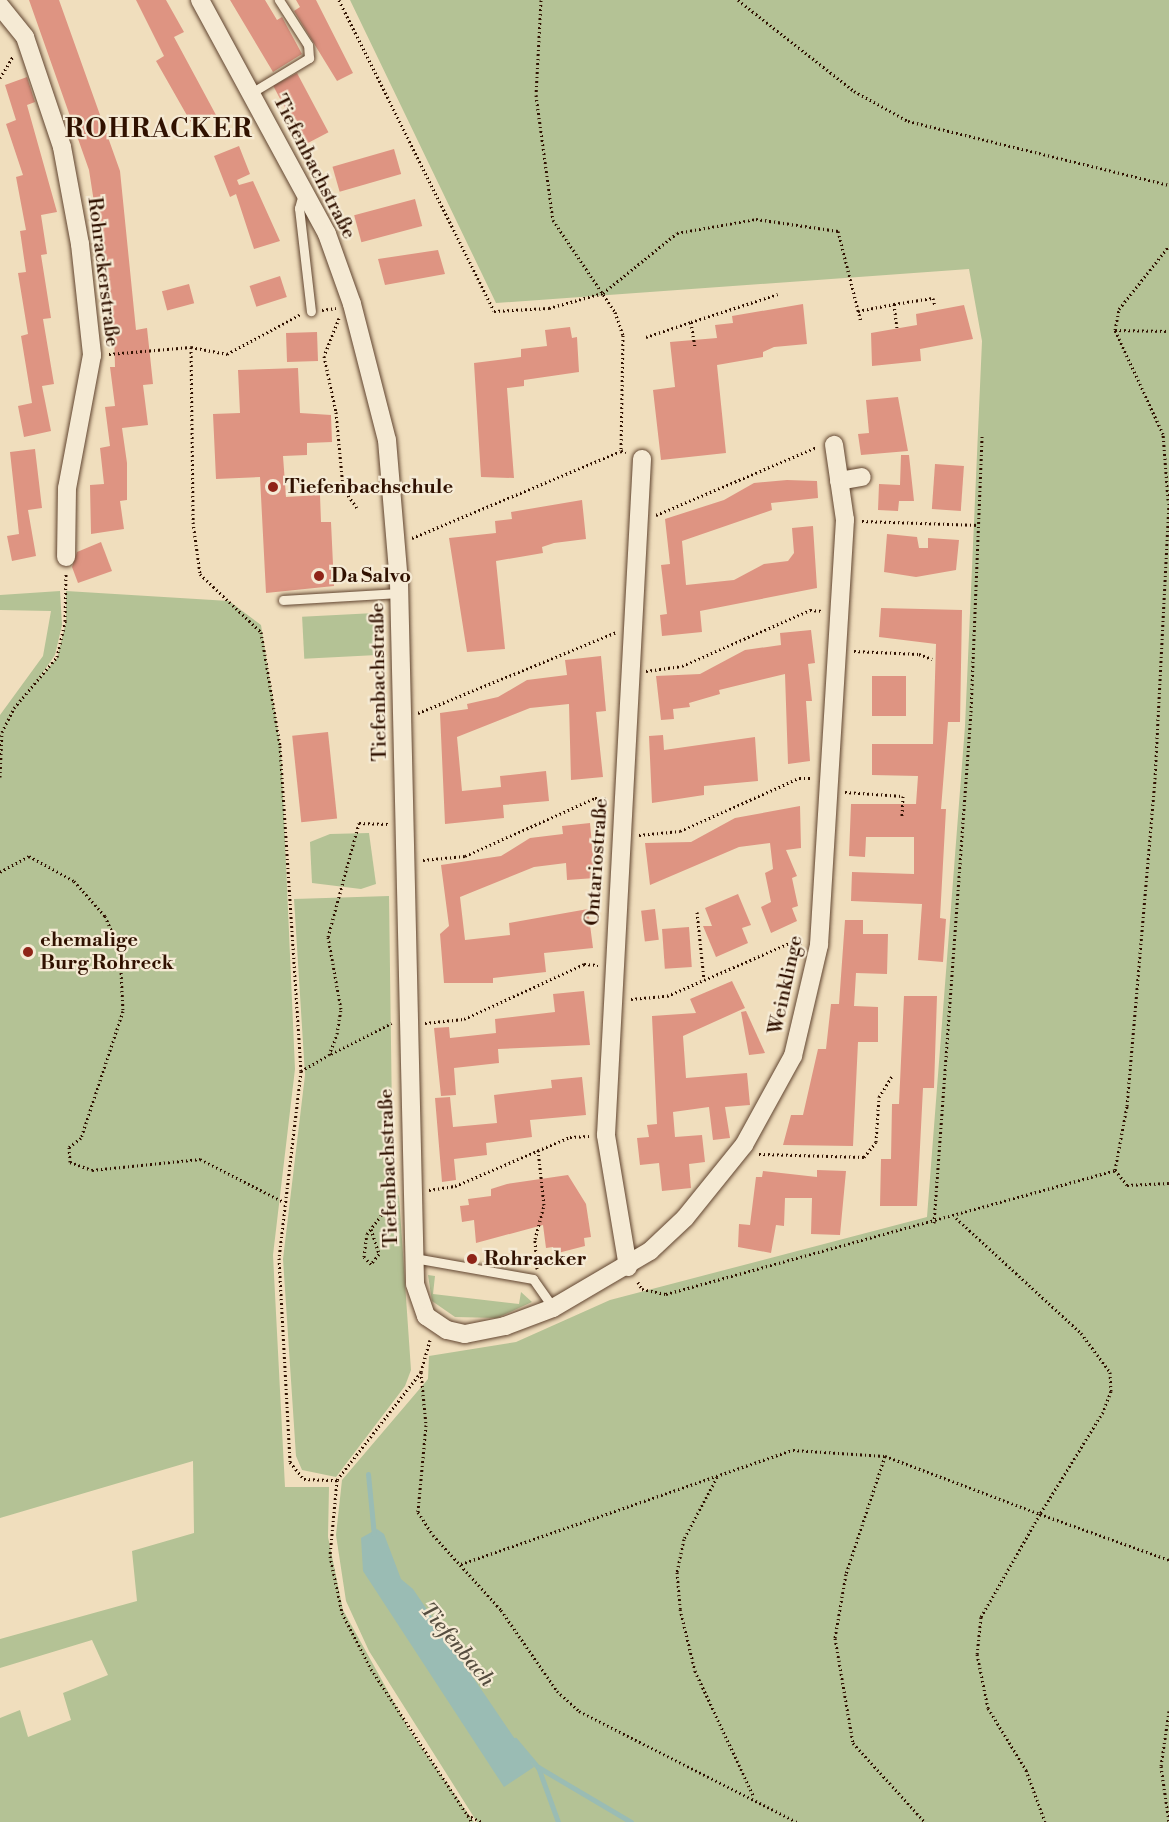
<!DOCTYPE html>
<meta charset="utf-8">
<style>
body{margin:0}
#map{position:relative;width:1169px;height:1822px;overflow:hidden;background:#f0debd;font-family:"Libre Bodoni",serif}
div>[style]{position:absolute}
.green>*{inset:0;background:#b4c295;transform-origin:0 0}
.water>*{inset:0;background:#9abcb4}
.stream>*{height:5px;margin:-2.5px;padding:0 2.5px;transform-origin:2.5px;border-radius:2.5px;background:#9abcb4}
.building>*{inset:0;background:#de9482;transform-origin:0 0}
.path>*{height:3px;margin-top:-1.5px;transform-origin:0;background:repeating-linear-gradient(90deg,#301100 0 1.5px,transparent 0 4.5px)}
.roads{filter:drop-shadow(0 0 2px #60442f) drop-shadow(0 0 2px #60442f)}
.service>*{height:9px;margin:-4.5px;padding:0 4.5px;transform-origin:4.5px;border-radius:4.5px;background:#f5ead4}
.minor>*{height:18px;margin:-9px;padding:0 9px;transform-origin:9px;border-radius:9px;background:#f5ead4}
.dots>*{width:16px;height:16px;translate:-50% -50%;box-sizing:border-box;border:3px solid #f5ead4;border-radius:50%}
span{translate:-50% -50%;white-space:nowrap;text-align:center;line-height:1.15;-webkit-text-stroke:4.5px #f5ead4;paint-order:stroke}
.street-label{font-size:20px;color:#301100}
.poi-label{font-size:20px;color:#301100;font-weight:700}
.left{translate:0 -50%;text-align:left}
.water-label{font-size:21px;color:#554d3f;font-style:italic}
.district-label{font-size:26px;color:#301100;font-weight:700;letter-spacing:1.5px}
</style>
<div id="map">
<div class="green">
<div style="clip-path:polygon(350px 0,1169px 0,1169px 1822px,477px 1822px,369px 1651px,346px 1601px,336px 1535px,342px 1480px,428px 1379px,429px 1356px,516px 1342px,610px 1300px,927px 1217px,965px 726px,982px 341px,969px 269px,496px 303px)"></div>
<div style="clip-path:polygon(60px 591px,62px 625px,55px 655px,37px 681px,57px 658px,66px 622px,66px 591px,229px 601px,261px 625px,281px 750px,295px 1069px,273px 1255px,285px 1487px,329px 1487px,328px 1537px,343px 1610px,410px 1731px,474px 1822px,0 1822px,0 1718px,20px 1710px,28px 1737px,71px 1720px,63px 1693px,108px 1675px,92px 1640px,0 1668px,0 1639px,137px 1601px,132px 1551px,194px 1533px,193px 1461px,0 1518px,0 715px,43px 656px,51px 611px,0 610px,0 595px)"></div>
<div style="left:375px;top:613px;width:42px;height:73px;rotate:87deg"></div>
<div style="clip-path:polygon(369px 833px,376px 884px,361px 889px,312px 883px,310px 842px,330px 834px)"></div>
<div style="clip-path:polygon(389px 896px,393px 1189px,399px 1196px,411px 1370px,405px 1386px,336px 1477px,302px 1470px,296px 1456px,283px 1259px,305px 1075px,294px 899px)"></div>
<div style="clip-path:polygon(428px 1275px,435px 1276px,433px 1294px,519px 1304px,521px 1292px,532px 1302px,497px 1318px,455px 1317px,432px 1301px)"></div>
</div>
<div class="water">
<div style="clip-path:polygon(377px 1529px,384px 1534px,401px 1579px,413px 1589px,534px 1767px,504px 1787px,363px 1571px,361px 1538px)"></div>
</div>
<div class="stream">
<div style="left:368px;top:1474px;width:61px;rotate:84.4deg"></div>
<div style="left:515px;top:1740px;width:35px;rotate:50deg"></div>
<div style="left:538px;top:1767px;width:59px;rotate:70deg"></div>
<div style="left:538px;top:1767px;width:108px;rotate:30.6deg"></div>
</div>
<div class="building">
<div style="clip-path:polygon(29px 0,59px 0,120px 171px,136px 330px,147px 328px,153px 384px,143px 385px,148px 425px,122px 428px,127px 463px,127px 500px,120px 501px,124px 529px,91px 534px,90px 485px,104px 484px,100px 448px,110px 446px,105px 407px,115px 406px,110px 367px,115px 367px,114px 332px,89px 170px)"></div>
<div style="clip-path:polygon(136px 0,166px 0,184px 32px,174px 37px,216px 115px,193px 126px,156px 61px,164px 56px)"></div>
<div style="clip-path:polygon(230px 0,265px 0,277px 20px,282px 17px,302px 54px,273px 72px)"></div>
<div style="clip-path:polygon(296px 0,316px 0,353px 73px,337px 81px,294px 11px,300px 7px)"></div>
<div style="left:297px;top:73px;width:67px;height:27px;rotate:62deg"></div>
<div style="clip-path:polygon(27px 77px,35px 102px,27px 105px,57px 212px,41px 215px,47px 254px,41px 255px,51px 318px,43px 319px,54px 384px,42px 386px,51px 431px,24px 437px,18px 406px,32px 403px,21px 336px,28px 334px,18px 273px,26px 272px,20px 231px,26px 230px,16px 177px,23px 175px,6px 124px,16px 120px,5px 85px)"></div>
<div style="clip-path:polygon(239px 146px,250px 174px,237px 180px,239px 185px,253px 181px,280px 241px,254px 249px,236px 194px,230px 197px,214px 156px)"></div>
<div style="left:394px;top:149px;width:26px;height:64px;rotate:74deg"></div>
<div style="left:415px;top:199px;width:28px;height:63px;rotate:75deg"></div>
<div style="clip-path:polygon(438px 250px,445px 274px,385px 285px,378px 259px)"></div>
<div style="left:280px;top:276px;width:22px;height:32px;rotate:72deg"></div>
<div style="left:189px;top:284px;width:20px;height:28px;rotate:75deg"></div>
<div style="clip-path:polygon(803px 304px,807px 344px,774px 347px,763px 352px,763px 357px,717px 365px,726px 453px,661px 460px,653px 390px,675px 387px,670px 342px,717px 338px,715px 325px,733px 323px,732px 316px)"></div>
<div style="clip-path:polygon(964px 305px,973px 339px,920px 349px,921px 361px,872px 366px,871px 333px,917px 325px,916px 314px)"></div>
<div style="clip-path:polygon(570px 327px,572px 338px,577px 337px,579px 372px,524px 380px,524px 386px,507px 388px,514px 478px,481px 477px,474px 363px,521px 357px,521px 349px,547px 346px,545px 330px)"></div>
<div style="left:317px;top:332px;width:29px;height:31px;rotate:88deg"></div>
<div style="clip-path:polygon(298px 368px,300px 413px,331px 415px,332px 442px,307px 443px,307px 455px,283px 456px,286px 497px,320px 495px,321px 522px,331px 522px,334px 586px,266px 593px,260px 477px,216px 479px,213px 414px,240px 413px,238px 370px)"></div>
<div style="clip-path:polygon(898px 397px,908px 451px,861px 455px,858px 434px,869px 433px,866px 400px)"></div>
<div style="clip-path:polygon(35px 449px,42px 508px,28px 510px,36px 556px,12px 561px,7px 536px,19px 534px,10px 452px)"></div>
<div style="clip-path:polygon(901px 455px,909px 455px,914px 501px,899px 501px,898px 511px,878px 510px,879px 484px,900px 485px)"></div>
<div style="left:935px;top:464px;width:29px;height:45px;rotate:4deg"></div>
<div style="clip-path:polygon(787px 480px,817px 481px,818px 498px,771px 503px,772px 510px,682px 541px,686px 585px,734px 580px,764px 564px,788px 561px,794px 553px,792px 528px,813px 526px,817px 588px,700px 611px,702px 632px,662px 636px,660px 615px,667px 614px,661px 565px,670px 564px,665px 519px,724px 500px,754px 483px)"></div>
<div style="clip-path:polygon(582px 500px,586px 539px,554px 543px,542px 547px,543px 553px,496px 561px,505px 649px,467px 652px,449px 538px,496px 533px,495px 521px,512px 519px,511px 512px)"></div>
<div style="clip-path:polygon(887px 534px,917px 537px,919px 548px,928px 548px,928px 538px,959px 540px,956px 570px,916px 577px,884px 572px)"></div>
<div style="clip-path:polygon(101px 542px,112px 571px,78px 583px,72px 567px,77px 552px)"></div>
<div style="clip-path:polygon(881px 608px,962px 610px,960px 722px,948px 722px,941px 809px,946px 809px,940px 918px,946px 919px,943px 962px,918px 960px,922px 904px,851px 901px,852px 872px,914px 874px,914px 837px,866px 837px,865px 857px,849px 856px,851px 804px,916px 804px,918px 776px,872px 775px,872px 744px,933px 744px,936px 644px,879px 637px)"></div>
<div style="clip-path:polygon(811px 630px,815px 663px,808px 664px,812px 701px,806px 701px,810px 761px,788px 764px,785px 674px,719px 690px,720px 694px,689px 703px,690px 707px,673px 709px,674px 719px,661px 720px,656px 676px,700px 674px,745px 650px,781px 645px,780px 633px)"></div>
<div style="clip-path:polygon(601px 656px,606px 711px,596px 712px,603px 777px,571px 780px,569px 704px,530px 708px,457px 737px,462px 791px,501px 787px,500px 776px,546px 771px,549px 801px,503px 805px,504px 818px,445px 824px,440px 713px,468px 709px,467px 704px,498px 697px,527px 680px,567px 675px,565px 660px)"></div>
<div style="left:872px;top:676px;width:34px;height:40px"></div>
<div style="left:328px;top:732px;width:87px;height:36px;rotate:84deg"></div>
<div style="clip-path:polygon(663px 735px,664px 750px,755px 737px,758px 781px,704px 786px,704px 795px,652px 803px,649px 736px)"></div>
<div style="clip-path:polygon(800px 806px,801px 848px,786px 850px,797px 876px,792px 878px,798px 906px,792px 908px,797px 921px,771px 933px,761px 907px,771px 902px,765px 873px,773px 869px,770px 843px,739px 847px,650px 885px,645px 843px,691px 842px,735px 818px)"></div>
<div style="clip-path:polygon(590px 823px,595px 878px,567px 880px,566px 863px,534px 867px,460px 897px,465px 940px,510px 935px,509px 923px,588px 909px,593px 948px,544px 953px,546px 972px,493px 978px,493px 983px,444px 983px,440px 934px,449px 926px,441px 865px,501px 856px,530px 838px,563px 834px,562px 826px)"></div>
<div style="clip-path:polygon(738px 894px,751px 925px,742px 928px,748px 943px,716px 957px,703px 926px,712px 926px,705px 908px)"></div>
<div style="left:655px;top:909px;width:31px;height:14px;rotate:83deg"></div>
<div style="clip-path:polygon(845px 920px,863px 920px,863px 934px,888px 934px,887px 974px,856px 973px,854px 1006px,878px 1007px,878px 1042px,858px 1042px,853px 1146px,783px 1145px,791px 1115px,803px 1115px,818px 1049px,826px 1049px,831px 1004px,839px 1004px)"></div>
<div style="left:689px;top:927px;width:40px;height:27px;rotate:86deg"></div>
<div style="clip-path:polygon(732px 981px,745px 1008px,683px 1036px,686px 1078px,747px 1073px,750px 1105px,725px 1107px,730px 1138px,713px 1140px,709px 1107px,673px 1112px,675px 1137px,702px 1135px,705px 1162px,689px 1164px,691px 1188px,662px 1191px,659px 1163px,640px 1165px,637px 1138px,649px 1137px,647px 1125px,657px 1124px,652px 1016px,696px 1013px,690px 999px)"></div>
<div style="clip-path:polygon(584px 991px,590px 1045px,498px 1049px,499px 1063px,454px 1068px,456px 1095px,441px 1096px,434px 1028px,449px 1027px,450px 1038px,496px 1033px,495px 1019px,555px 1012px,553px 994px)"></div>
<div style="clip-path:polygon(904px 996px,937px 996px,934px 1088px,923px 1088px,917px 1206px,880px 1206px,881px 1159px,891px 1159px,892px 1104px,899px 1104px)"></div>
<div style="clip-path:polygon(746px 1011px,765px 1053px,749px 1055px,741px 1012px)"></div>
<div style="clip-path:polygon(582px 1077px,586px 1115px,530px 1120px,532px 1137px,486px 1143px,487px 1155px,454px 1159px,456px 1180px,442px 1182px,435px 1098px,450px 1097px,453px 1127px,497px 1123px,494px 1095px,552px 1088px,551px 1080px)"></div>
<div style="clip-path:polygon(817px 1170px,846px 1171px,840px 1235px,811px 1234px,812px 1198px,785px 1198px,784px 1226px,776px 1225px,771px 1253px,738px 1247px,739px 1224px,750px 1225px,756px 1177px,762px 1177px,763px 1171px,817px 1177px)"></div>
<div style="clip-path:polygon(568px 1175px,586px 1204px,591px 1237px,584px 1238px,585px 1246px,554px 1254px,553px 1247px,546px 1248px,543px 1225px,476px 1243px,474px 1220px,462px 1222px,460px 1206px,469px 1205px,468px 1199px,491px 1196px,491px 1189px,507px 1184px)"></div>
</div>
<div class="path">
<div style="left:339px;top:0;width:347px;rotate:63.5deg"></div>
<div style="left:494px;top:311px;width:55px;rotate:-3.1deg"></div>
<div style="left:549px;top:308px;width:56px;rotate:-15.5deg"></div>
<div style="left:603px;top:293px;width:95px;rotate:-39deg"></div>
<div style="left:677px;top:233px;width:80px;rotate:-10deg"></div>
<div style="left:756px;top:219px;width:83px;rotate:8.3deg"></div>
<div style="left:838px;top:231px;width:94px;rotate:75.8deg"></div>
<div style="left:541px;top:0;width:95px;rotate:93deg"></div>
<div style="left:536px;top:95px;width:126px;rotate:82.3deg"></div>
<div style="left:553px;top:220px;width:111px;rotate:56deg"></div>
<div style="left:615px;top:312px;width:24px;rotate:71deg"></div>
<div style="left:623px;top:335px;width:116px;rotate:91deg"></div>
<div style="left:621px;top:451px;width:5px;rotate:11deg"></div>
<div style="left:738px;top:0;width:147px;rotate:38.1deg"></div>
<div style="left:854px;top:91px;width:62px;rotate:29.1deg"></div>
<div style="left:908px;top:121px;width:269px;rotate:13.8deg"></div>
<div style="left:0;top:78px;width:26px;rotate:-59deg"></div>
<div style="left:894px;top:304px;width:39px;rotate:-9deg"></div>
<div style="left:933px;top:298px;width:8px;rotate:76deg"></div>
<div style="left:322px;top:310px;width:14px;rotate:-8deg"></div>
<div style="left:858px;top:311px;width:37px;rotate:-11deg"></div>
<div style="left:894px;top:304px;width:24px;rotate:83deg"></div>
<div style="left:339px;top:318px;width:41px;rotate:111.5deg"></div>
<div style="left:324px;top:356px;width:57px;rotate:77.9deg"></div>
<div style="left:336px;top:412px;width:76px;rotate:84.7deg"></div>
<div style="left:343px;top:488px;width:24px;rotate:55deg"></div>
<div style="left:691px;top:322px;width:91px;rotate:-17.8deg"></div>
<div style="left:1115px;top:330px;width:54px;rotate:1.1deg"></div>
<div style="left:646px;top:337px;width:47px;rotate:-18.4deg"></div>
<div style="left:691px;top:322px;width:26px;rotate:81deg"></div>
<div style="left:191px;top:347px;width:175px;rotate:89.3deg"></div>
<div style="left:193px;top:522px;width:52px;rotate:82.3deg"></div>
<div style="left:200px;top:574px;width:84px;rotate:43.6deg"></div>
<div style="left:261px;top:632px;width:116px;rotate:80.5deg"></div>
<div style="left:280px;top:746px;width:326px;rotate:86.3deg"></div>
<div style="left:301px;top:1071px;width:188px;rotate:96.7deg"></div>
<div style="left:279px;top:1258px;width:204px;rotate:86.9deg"></div>
<div style="left:290px;top:1462px;width:22px;rotate:51deg"></div>
<div style="left:304px;top:1479px;width:33px;rotate:2deg"></div>
<div style="left:109px;top:354px;width:82px;rotate:-4.9deg"></div>
<div style="left:191px;top:347px;width:37px;rotate:11deg"></div>
<div style="left:227px;top:354px;width:84px;rotate:-28.4deg"></div>
<div style="left:343px;top:488px;width:31px;rotate:-7deg"></div>
<div style="left:1168px;top:500px;width:66px;rotate:-94.3deg"></div>
<div style="left:1163px;top:434px;width:115px;rotate:-114.8deg"></div>
<div style="left:1115px;top:330px;width:21px;rotate:-79deg"></div>
<div style="left:1119px;top:309px;width:80px;rotate:-51.6deg"></div>
<div style="left:656px;top:515px;width:175px;rotate:-22.9deg"></div>
<div style="left:862px;top:521px;width:117px;rotate:2deg"></div>
<div style="left:412px;top:538px;width:226px;rotate:-22.6deg"></div>
<div style="left:854px;top:651px;width:65px;rotate:2.6deg"></div>
<div style="left:919px;top:654px;width:14px;rotate:21deg"></div>
<div style="left:646px;top:671px;width:36px;rotate:-8deg"></div>
<div style="left:682px;top:666px;width:140px;rotate:-23.6deg"></div>
<div style="left:810px;top:610px;width:13px;rotate:4deg"></div>
<div style="left:418px;top:713px;width:214px;rotate:-22.2deg"></div>
<div style="left:0;top:777px;width:45px;rotate:-87.5deg"></div>
<div style="left:2px;top:732px;width:27px;rotate:-63deg"></div>
<div style="left:14px;top:708px;width:67px;rotate:-49.9deg"></div>
<div style="left:57px;top:657px;width:37px;rotate:-77deg"></div>
<div style="left:65px;top:621px;width:48px;rotate:-88.8deg"></div>
<div style="left:845px;top:792px;width:58px;rotate:3.9deg"></div>
<div style="left:903px;top:796px;width:21px;rotate:93deg"></div>
<div style="left:639px;top:835px;width:41px;rotate:-5.6deg"></div>
<div style="left:680px;top:831px;width:130px;rotate:-24deg"></div>
<div style="left:799px;top:778px;width:13px"></div>
<div style="left:423px;top:860px;width:42px;rotate:-5.4deg"></div>
<div style="left:465px;top:856px;width:142px;rotate:-24deg"></div>
<div style="left:595px;top:798px;width:13px;rotate:4deg"></div>
<div style="left:0;top:872px;width:33px;rotate:-29deg"></div>
<div style="left:29px;top:856px;width:51px;rotate:29.1deg"></div>
<div style="left:74px;top:881px;width:47px;rotate:48.5deg"></div>
<div style="left:105px;top:916px;width:37px;rotate:66deg"></div>
<div style="left:120px;top:950px;width:61px;rotate:87.2deg"></div>
<div style="left:123px;top:1011px;width:134px;rotate:108.3deg"></div>
<div style="left:81px;top:1138px;width:15px;rotate:143deg"></div>
<div style="left:69px;top:1147px;width:15px;rotate:86deg"></div>
<div style="left:70px;top:1162px;width:23px;rotate:20deg"></div>
<div style="left:92px;top:1170px;width:109px;rotate:-5.8deg"></div>
<div style="left:200px;top:1159px;width:94px;rotate:27.1deg"></div>
<div style="left:697px;top:912px;width:68px;rotate:84.1deg"></div>
<div style="left:631px;top:999px;width:36px;rotate:-5deg"></div>
<div style="left:667px;top:996px;width:136px;rotate:-23.4deg"></div>
<div style="left:792px;top:942px;width:10px;rotate:6deg"></div>
<div style="left:425px;top:1023px;width:39px;rotate:-6deg"></div>
<div style="left:464px;top:1019px;width:132px;rotate:-24.6deg"></div>
<div style="left:584px;top:964px;width:14px;rotate:4deg"></div>
<div style="left:331px;top:1054px;width:68px;rotate:-26.9deg"></div>
<div style="left:301px;top:1071px;width:32px;rotate:-30deg"></div>
<div style="left:329px;top:1055px;width:22px;rotate:-69deg"></div>
<div style="left:337px;top:1034px;width:25px;rotate:-81deg"></div>
<div style="left:341px;top:1009px;width:73px;rotate:-100.2deg"></div>
<div style="left:328px;top:937px;width:118px;rotate:-74.8deg"></div>
<div style="left:359px;top:823px;width:29px;rotate:2deg"></div>
<div style="left:759px;top:1154px;width:105px;rotate:1.6deg"></div>
<div style="left:864px;top:1157px;width:19px;rotate:-51deg"></div>
<div style="left:876px;top:1142px;width:45px;rotate:-86.2deg"></div>
<div style="left:879px;top:1097px;width:26px;rotate:-58deg"></div>
<div style="left:1115px;top:1170px;width:19px;rotate:51deg"></div>
<div style="left:1127px;top:1185px;width:42px;rotate:-2.7deg"></div>
<div style="left:429px;top:1190px;width:26px;rotate:-9deg"></div>
<div style="left:455px;top:1186px;width:125px;rotate:-23.1deg"></div>
<div style="left:570px;top:1137px;width:19px;rotate:-3deg"></div>
<div style="left:956px;top:1218px;width:170px;rotate:42.6deg"></div>
<div style="left:1081px;top:1333px;width:49px;rotate:53.4deg"></div>
<div style="left:1110px;top:1372px;width:19px;rotate:87deg"></div>
<div style="left:1111px;top:1391px;width:22px;rotate:111deg"></div>
<div style="left:1103px;top:1412px;width:120px;rotate:121.7deg"></div>
<div style="left:1040px;top:1514px;width:137px;rotate:19.6deg"></div>
<div style="left:934px;top:1223px;width:512px;rotate:-85.86deg"></div>
<div style="left:971px;top:712px;width:276px;rotate:-87.7deg"></div>
<div style="left:371px;top:1229px;width:26px;rotate:72deg"></div>
<div style="left:379px;top:1254px;width:13px;rotate:129deg"></div>
<div style="left:371px;top:1264px;width:10px;rotate:-135deg"></div>
<div style="left:364px;top:1257px;width:23px;rotate:-83deg"></div>
<div style="left:367px;top:1234px;width:48px;rotate:-52.7deg"></div>
<div style="left:537px;top:1269px;width:30px;rotate:-94deg"></div>
<div style="left:535px;top:1239px;width:35px;rotate:-75deg"></div>
<div style="left:544px;top:1205px;width:55px;rotate:-96.2deg"></div>
<div style="left:638px;top:1282px;width:8px;rotate:60deg"></div>
<div style="left:642px;top:1289px;width:25px;rotate:12deg"></div>
<div style="left:666px;top:1294px;width:466px;rotate:-15.4deg"></div>
<div style="left:1115px;top:1170px;width:65px;rotate:-79.4deg"></div>
<div style="left:1127px;top:1106px;width:328px;rotate:-85.1deg"></div>
<div style="left:1155px;top:779px;width:279px;rotate:-87.1deg"></div>
<div style="left:430px;top:1340px;width:33px;rotate:106deg"></div>
<div style="left:421px;top:1372px;width:53px;rotate:84.6deg"></div>
<div style="left:426px;top:1425px;width:87px;rotate:95.3deg"></div>
<div style="left:418px;top:1512px;width:27px;rotate:57deg"></div>
<div style="left:433px;top:1535px;width:101px;rotate:47.8deg"></div>
<div style="left:501px;top:1610px;width:98px;rotate:55.3deg"></div>
<div style="left:557px;top:1691px;width:30px;rotate:42deg"></div>
<div style="left:579px;top:1711px;width:245px;rotate:27deg"></div>
<div style="left:421px;top:1372px;width:137px;rotate:127.9deg"></div>
<div style="left:337px;top:1480px;width:76px;rotate:95.3deg"></div>
<div style="left:330px;top:1556px;width:58px;rotate:78.1deg"></div>
<div style="left:342px;top:1613px;width:63px;rotate:62.6deg"></div>
<div style="left:371px;top:1669px;width:183px;rotate:56.6deg"></div>
<div style="left:885px;top:1456px;width:124px;rotate:108.3deg"></div>
<div style="left:846px;top:1574px;width:65px;rotate:99.8deg"></div>
<div style="left:835px;top:1638px;width:107px;rotate:80.3deg"></div>
<div style="left:853px;top:1743px;width:107px;rotate:47.7deg"></div>
<div style="left:717px;top:1477px;width:70px;rotate:118deg"></div>
<div style="left:684px;top:1539px;width:34px;rotate:102deg"></div>
<div style="left:677px;top:1572px;width:37px;rotate:85deg"></div>
<div style="left:680px;top:1609px;width:64px;rotate:76.4deg"></div>
<div style="left:695px;top:1671px;width:137px;rotate:64.9deg"></div>
<div style="left:461px;top:1564px;width:351px;rotate:-19deg"></div>
<div style="left:793px;top:1450px;width:92px;rotate:3.7deg"></div>
<div style="left:885px;top:1456px;width:165px;rotate:20.5deg"></div>
<div style="left:1040px;top:1514px;width:119px;rotate:119.8deg"></div>
<div style="left:981px;top:1617px;width:37px;rotate:96deg"></div>
<div style="left:977px;top:1654px;width:55px;rotate:78.5deg"></div>
<div style="left:988px;top:1708px;width:73px;rotate:58.5deg"></div>
<div style="left:1026px;top:1770px;width:55px;rotate:69.9deg"></div>
<div style="left:1169px;top:1711px;width:56px;rotate:98.3deg"></div>
<div style="left:1161px;top:1766px;width:57px;rotate:81.9deg"></div>
<div style="left:467px;top:1815px;width:17px;rotate:25deg"></div>
</div>
<div class="roads">
<div class="service">
<div style="left:251px;top:93px;width:68px;rotate:-31.1deg"></div>
<div style="left:309px;top:58px;width:13px;rotate:-94deg"></div>
<div style="left:308px;top:45px;width:54px;rotate:-122.8deg"></div>
<div style="left:303px;top:194px;width:15px;rotate:106deg"></div>
<div style="left:299px;top:208px;width:104px;rotate:83.4deg"></div>
<div style="left:283px;top:600px;width:116px;rotate:-3.5deg"></div>
<div style="left:414px;top:1258px;width:121px;rotate:10deg"></div>
<div style="left:533px;top:1279px;width:35px;rotate:55deg"></div>
</div>
<div class="minor">
<div style="left:200px;top:0;width:266px;rotate:61.5deg"></div>
<div style="left:327px;top:234px;width:74px;rotate:70.3deg"></div>
<div style="left:352px;top:304px;width:140px;rotate:75.6deg"></div>
<div style="left:387px;top:440px;width:143px;rotate:85.2deg"></div>
<div style="left:399px;top:582px;width:702px;rotate:88.69deg"></div>
<div style="left:415px;top:1284px;width:34px;rotate:71deg"></div>
<div style="left:426px;top:1316px;width:25px;rotate:34deg"></div>
<div style="left:447px;top:1330px;width:18px;rotate:13deg"></div>
<div style="left:465px;top:1334px;width:41px;rotate:-11.3deg"></div>
<div style="left:505px;top:1326px;width:51px;rotate:-20.6deg"></div>
<div style="left:553px;top:1308px;width:113px;rotate:-30.4deg"></div>
<div style="left:650px;top:1251px;width:48px;rotate:-43.3deg"></div>
<div style="left:685px;top:1218px;width:94px;rotate:-51.1deg"></div>
<div style="left:744px;top:1145px;width:102px;rotate:-61.2deg"></div>
<div style="left:793px;top:1056px;width:114px;rotate:-76.8deg"></div>
<div style="left:819px;top:945px;width:426px;rotate:-86.5deg"></div>
<div style="left:845px;top:520px;width:76px;rotate:-98.3deg"></div>
<div style="left:0;top:6px;width:40px;rotate:51deg"></div>
<div style="left:25px;top:37px;width:116px;rotate:71.4deg"></div>
<div style="left:62px;top:147px;width:99px;rotate:79.5deg"></div>
<div style="left:80px;top:244px;width:112px;rotate:83.8deg"></div>
<div style="left:92px;top:355px;width:135px;rotate:100.6deg"></div>
<div style="left:67px;top:488px;width:69px;rotate:90.8deg"></div>
<div style="left:839px;top:481px;width:23px;rotate:-10deg"></div>
<div style="left:628px;top:1267px;width:134px;rotate:-99.5deg"></div>
<div style="left:606px;top:1135px;width:677px;rotate:-86.95deg"></div>
</div>
</div>
<div class="dots">
<div style="left:273px;top:487px;background:#8f2418"></div>
<div style="left:319px;top:576px;background:#8f2418"></div>
<div style="left:28px;top:952px;background:#8f2418"></div>
<div style="left:472px;top:1259px;background:#8f2418"></div>
</div>
<div class="street-label">
<span style="left:314px;top:167px;rotate:63deg">Tiefenbachstraße</span>
<span style="left:103px;top:272px;rotate:83deg">Rohrackerstraße</span>
<span style="left:379px;top:682px;rotate:-91deg">Tiefenbachstraße</span>
<span style="left:597px;top:862px;rotate:-86deg">Ontariostraße</span>
<span style="left:786px;top:985px;rotate:-78deg">Weinklinge</span>
<span style="left:389px;top:1168px;rotate:-92deg">Tiefenbachstraße</span>
</div>
<div class="poi-label">
<span class="left" style="left:285px;top:487px">Tiefenbachschule</span>
<span class="left" style="left:331px;top:576px">Da Salvo</span>
<span class="left" style="left:40px;top:952px">ehemalige<br>Burg Rohreck</span>
<span class="left" style="left:484px;top:1259px">Rohracker</span>
</div>
<div class="water-label">
<span style="left:457px;top:1645px;rotate:50deg">Tiefenbach</span>
</div>
<div class="district-label">
<span style="left:159px;top:130px">ROHRACKER</span>
</div>
</div>
